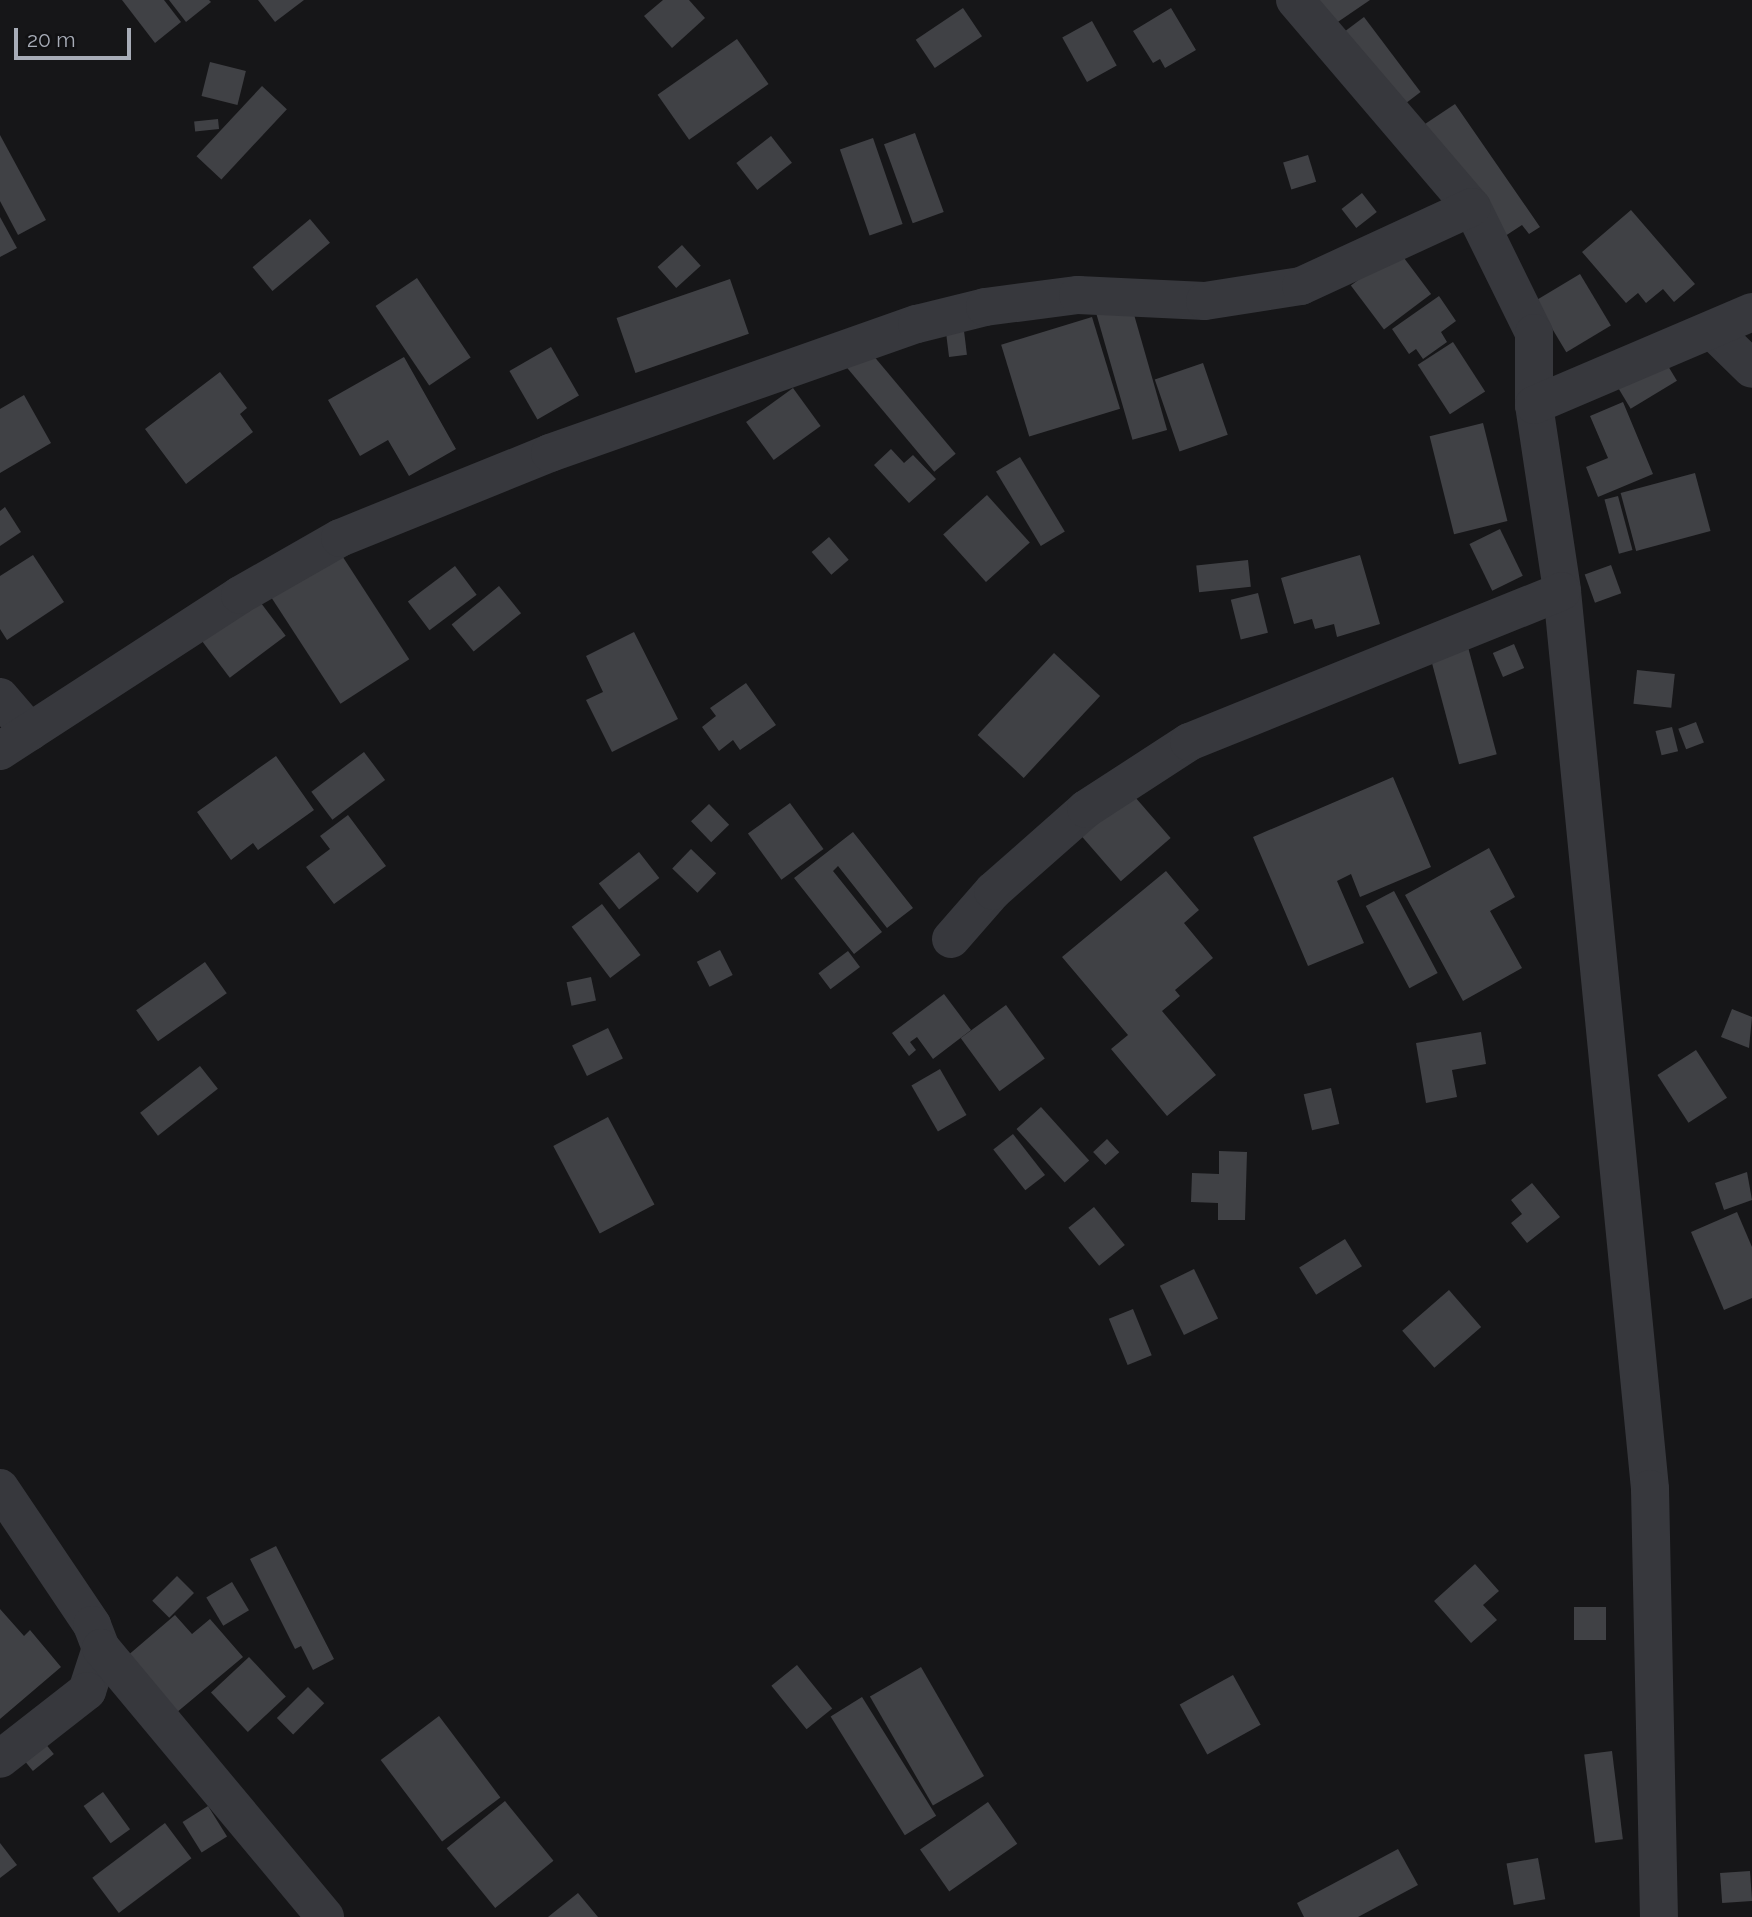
<!DOCTYPE html>
<style>
body{margin:0}
#map{position:relative;width:1752px;height:1917px;overflow:hidden;background:#161618;font-family:Raleway,sans-serif}
div>[style]{position:absolute}
.building>*{inset:0;background:#404145;transform-origin:0 0}
.minor>*{height:38px;margin:-19px;padding:0 19px;transform-origin:19px;border-radius:19px;background:#37383d}
span{translate:-50% -50%;white-space:nowrap;text-align:center;line-height:1.15;-webkit-text-stroke:5px #111113;paint-order:stroke}
.scale{position:absolute;left:14px;top:28px;width:117px;height:32px;box-sizing:border-box;border:4px solid #a8adb8;border-top:0;padding-left:9px;font-size:21px;line-height:24px;white-space:nowrap;color:#a8adb8;-webkit-text-stroke:5px #111113;paint-order:stroke}
</style>
<div id="map">
<div class="building">
<div style="clip-path:polygon(122px 0,164px 0,181px 22px,155px 43px)"></div>
<div style="clip-path:polygon(169px 0,209px 0,211px 2px,186px 22px)"></div>
<div style="clip-path:polygon(258px 0,304px 0,275px 22px)"></div>
<div style="clip-path:polygon(663px 0,689px 0,705px 18px,672px 48px,644px 16px)"></div>
<div style="clip-path:polygon(1311px 0,1370px 0,1329px 28px)"></div>
<div style="left:963px;top:8px;width:34px;height:57px;rotate:56deg"></div>
<div style="clip-path:polygon(1171px 8px,1196px 50px,1165px 68px,1160px 59px,1153px 63px,1133px 31px)"></div>
<div style="left:1364px;top:17px;width:94px;height:30px;rotate:53deg"></div>
<div style="left:1092px;top:21px;width:51px;height:34px;rotate:61deg"></div>
<div style="left:737px;top:39px;width:55px;height:97px;rotate:55deg"></div>
<div style="left:210px;top:62px;width:37px;height:35px;rotate:14deg"></div>
<div style="left:262px;top:86px;width:34px;height:96px;rotate:43deg"></div>
<div style="clip-path:polygon(1455px 104px,1540px 227px,1529px 234px,1522px 225px,1499px 240px,1422px 126px)"></div>
<div style="left:218px;top:119px;width:10px;height:24px;rotate:84deg"></div>
<div style="left:915px;top:133px;width:84px;height:33px;rotate:70deg"></div>
<div style="clip-path:polygon(0 135px,46px 220px,18px 235px,0 201px)"></div>
<div style="left:771px;top:136px;width:34px;height:44px;rotate:52deg"></div>
<div style="left:873px;top:138px;width:91px;height:35px;rotate:71deg"></div>
<div style="left:1308px;top:155px;width:28px;height:26px;rotate:73deg"></div>
<div style="left:1362px;top:193px;width:24px;height:26px;rotate:52deg"></div>
<div style="clip-path:polygon(1631px 210px,1695px 284px,1674px 302px,1663px 289px,1646px 303px,1638px 293px,1626px 303px,1582px 252px)"></div>
<div style="clip-path:polygon(0 217px,17px 248px,0 257px)"></div>
<div style="left:310px;top:219px;width:31px;height:75px;rotate:50deg"></div>
<div style="left:682px;top:245px;width:28px;height:33px;rotate:48deg"></div>
<div style="left:1398px;top:250px;width:55px;height:59px;rotate:53deg"></div>
<div style="left:1580px;top:274px;width:60px;height:52px;rotate:59deg"></div>
<div style="left:417px;top:278px;width:96px;height:50px;rotate:56deg"></div>
<div style="left:730px;top:279px;width:58px;height:120px;rotate:71deg"></div>
<div style="clip-path:polygon(1439px 296px,1456px 321px,1441px 332px,1447px 342px,1423px 359px,1416px 349px,1409px 354px,1392px 329px)"></div>
<div style="left:1131px;top:304px;width:131px;height:36px;rotate:74deg"></div>
<div style="left:1092px;top:317px;width:96px;height:95px;rotate:73deg"></div>
<div style="left:964px;top:331px;width:24px;height:18px;rotate:83deg"></div>
<div style="left:1453px;top:342px;width:59px;height:42px;rotate:57deg"></div>
<div style="left:551px;top:347px;width:56px;height:48px;rotate:60deg"></div>
<div style="left:867px;top:348px;width:138px;height:28px;rotate:50deg"></div>
<div style="left:1662px;top:356px;width:29px;height:54px;rotate:59deg"></div>
<div style="clip-path:polygon(404px 357px,456px 449px,409px 476px,388px 440px,360px 456px,328px 400px)"></div>
<div style="left:1203px;top:363px;width:76px;height:51px;rotate:71deg"></div>
<div style="clip-path:polygon(220px 372px,247px 408px,240px 414px,253px 432px,186px 484px,145px 429px)"></div>
<div style="left:793px;top:388px;width:47px;height:58px;rotate:54deg"></div>
<div style="clip-path:polygon(24px 395px,51px 443px,0 473px,0 409px)"></div>
<div style="clip-path:polygon(1623px 402px,1653px 474px,1598px 497px,1586px 467px,1608px 458px,1590px 416px)"></div>
<div style="left:1483px;top:423px;width:101px;height:55px;rotate:76deg"></div>
<div style="clip-path:polygon(891px 449px,904px 463px,913px 455px,936px 479px,909px 503px,874px 465px)"></div>
<div style="left:1020px;top:457px;width:87px;height:28px;rotate:59deg"></div>
<div style="left:1695px;top:473px;width:60px;height:77px;rotate:75deg"></div>
<div style="left:987px;top:495px;width:64px;height:59px;rotate:48deg"></div>
<div style="left:1618px;top:496px;width:56px;height:14px;rotate:75deg"></div>
<div style="clip-path:polygon(5px 507px,21px 532px,0 546px,0 511px)"></div>
<div style="left:1500px;top:529px;width:52px;height:34px;rotate:64deg"></div>
<div style="left:829px;top:537px;width:30px;height:23px;rotate:49deg"></div>
<div style="left:339px;top:551px;width:129px;height:82px;rotate:57deg"></div>
<div style="clip-path:polygon(33px 555px,64px 602px,7px 640px,0 629px,0 576px)"></div>
<div style="clip-path:polygon(1360px 555px,1380px 624px,1337px 637px,1334px 624px,1315px 629px,1312px 619px,1294px 624px,1281px 578px)"></div>
<div style="left:1248px;top:560px;width:27px;height:52px;rotate:84deg"></div>
<div style="left:1611px;top:565px;width:30px;height:28px;rotate:70deg"></div>
<div style="left:455px;top:566px;width:36px;height:59px;rotate:53deg"></div>
<div style="left:499px;top:586px;width:35px;height:61px;rotate:51deg"></div>
<div style="left:252px;top:591px;width:56px;height:70px;rotate:53deg"></div>
<div style="left:1258px;top:593px;width:41px;height:28px;rotate:76deg"></div>
<div style="clip-path:polygon(634px 632px,678px 719px,612px 752px,586px 700px,603px 692px,586px 656px)"></div>
<div style="left:1514px;top:644px;width:26px;height:23px;rotate:67deg"></div>
<div style="left:1468px;top:647px;width:111px;height:39px;rotate:75deg"></div>
<div style="left:1054px;top:653px;width:63px;height:112px;rotate:43deg"></div>
<div style="left:1637px;top:670px;width:38px;height:34px;rotate:6deg"></div>
<div style="clip-path:polygon(746px 683px,776px 725px,740px 750px,733px 740px,719px 751px,702px 727px,716px 716px,710px 708px)"></div>
<div style="left:1696px;top:722px;width:22px;height:19px;rotate:69deg"></div>
<div style="left:1672px;top:727px;width:25px;height:17px;rotate:76deg"></div>
<div style="left:364px;top:752px;width:35px;height:66px;rotate:53deg"></div>
<div style="clip-path:polygon(276px 756px,314px 810px,258px 850px,253px 843px,231px 860px,197px 812px)"></div>
<div style="clip-path:polygon(1393px 777px,1431px 867px,1360px 897px,1351px 874px,1337px 881px,1364px 943px,1308px 966px,1253px 837px)"></div>
<div style="left:1128px;top:789px;width:65px;height:66px;rotate:49deg"></div>
<div style="left:790px;top:803px;width:57px;height:52px;rotate:54deg"></div>
<div style="left:709px;top:804px;width:29px;height:25px;rotate:46deg"></div>
<div style="clip-path:polygon(348px 815px,386px 866px,334px 904px,306px 867px,330px 849px,320px 836px)"></div>
<div style="clip-path:polygon(853px 832px,913px 908px,887px 928px,838px 866px,833px 871px,882px 932px,854px 954px,794px 878px)"></div>
<div style="clip-path:polygon(1489px 848px,1515px 897px,1490px 911px,1522px 968px,1463px 1001px,1405px 895px)"></div>
<div style="left:691px;top:849px;width:35px;height:27px;rotate:44deg"></div>
<div style="left:639px;top:852px;width:33px;height:51px;rotate:52deg"></div>
<div style="clip-path:polygon(1166px 871px,1199px 910px,1184px 923px,1213px 958px,1175px 990px,1180px 996px,1162px 1011px,1216px 1075px,1167px 1116px,1111px 1049px,1128px 1035px,1062px 957px)"></div>
<div style="left:1394px;top:891px;width:93px;height:32px;rotate:62deg"></div>
<div style="left:602px;top:904px;width:64px;height:38px;rotate:53deg"></div>
<div style="left:720px;top:950px;width:28px;height:26px;rotate:63deg"></div>
<div style="left:848px;top:951px;width:20px;height:37px;rotate:53deg"></div>
<div style="left:205px;top:962px;width:38px;height:84px;rotate:55deg"></div>
<div style="left:591px;top:977px;width:24px;height:25px;rotate:78deg"></div>
<div style="clip-path:polygon(944px 994px,971px 1030px,933px 1059px,917px 1037px,910px 1042px,916px 1050px,909px 1056px,892px 1033px)"></div>
<div style="left:1006px;top:1005px;width:66px;height:56px;rotate:54deg"></div>
<div style="clip-path:polygon(1732px 1009px,1752px 1017px,1749px 1048px,1721px 1037px)"></div>
<div style="left:608px;top:1028px;width:34px;height:40px;rotate:64deg"></div>
<div style="clip-path:polygon(1481px 1032px,1486px 1064px,1452px 1070px,1457px 1097px,1426px 1103px,1416px 1043px)"></div>
<div style="left:1696px;top:1050px;width:57px;height:46px;rotate:57deg"></div>
<div style="left:200px;top:1066px;width:29px;height:76px;rotate:52deg"></div>
<div style="left:940px;top:1069px;width:53px;height:33px;rotate:60deg"></div>
<div style="left:1331px;top:1088px;width:37px;height:28px;rotate:77deg"></div>
<div style="left:1041px;top:1107px;width:72px;height:33px;rotate:48deg"></div>
<div style="left:608px;top:1117px;width:99px;height:62px;rotate:62deg"></div>
<div style="left:1013px;top:1134px;width:52px;height:25px;rotate:52deg"></div>
<div style="left:1107px;top:1139px;width:18px;height:19px;rotate:47deg"></div>
<div style="clip-path:polygon(1219px 1151px,1247px 1152px,1245px 1220px,1218px 1220px,1218px 1203px,1191px 1202px,1192px 1173px,1219px 1174px)"></div>
<div style="clip-path:polygon(1747px 1172px,1752px 1200px,1724px 1210px,1715px 1183px)"></div>
<div style="clip-path:polygon(1532px 1183px,1560px 1217px,1527px 1243px,1511px 1223px,1522px 1214px,1511px 1200px)"></div>
<div style="left:1094px;top:1207px;width:49px;height:33px;rotate:51deg"></div>
<div style="clip-path:polygon(1737px 1212px,1752px 1247px,1752px 1298px,1724px 1310px,1691px 1232px)"></div>
<div style="left:1345px;top:1239px;width:32px;height:54px;rotate:58deg"></div>
<div style="left:1194px;top:1269px;width:55px;height:38px;rotate:64deg"></div>
<div style="left:1449px;top:1290px;width:49px;height:62px;rotate:49deg"></div>
<div style="left:1133px;top:1309px;width:50px;height:26px;rotate:68deg"></div>
<div style="clip-path:polygon(276px 1546px,334px 1659px,313px 1670px,301px 1646px,295px 1649px,250px 1559px)"></div>
<div style="clip-path:polygon(1475px 1564px,1499px 1591px,1483px 1605px,1497px 1620px,1471px 1643px,1434px 1601px)"></div>
<div style="left:177px;top:1576px;width:24px;height:35px;rotate:45deg"></div>
<div style="left:232px;top:1582px;width:33px;height:30px;rotate:59deg"></div>
<div style="left:1574px;top:1607px;width:32px;height:33px"></div>
<div style="clip-path:polygon(0 1609px,24px 1636px,30px 1630px,61px 1667px,0 1719px)"></div>
<div style="clip-path:polygon(175px 1615px,192px 1634px,210px 1619px,243px 1657px,176px 1713px,126px 1657px)"></div>
<div style="left:249px;top:1657px;width:54px;height:52px;rotate:47deg"></div>
<div style="left:797px;top:1665px;width:56px;height:33px;rotate:51deg"></div>
<div style="left:921px;top:1667px;width:126px;height:59px;rotate:60deg"></div>
<div style="left:1233px;top:1675px;width:57px;height:61px;rotate:61deg"></div>
<div style="left:308px;top:1687px;width:23px;height:44px;rotate:45deg"></div>
<div style="left:862px;top:1697px;width:140px;height:37px;rotate:58deg"></div>
<div style="left:439px;top:1716px;width:102px;height:73px;rotate:53deg"></div>
<div style="left:40px;top:1737px;width:22px;height:27px;rotate:51deg"></div>
<div style="left:1612px;top:1751px;width:89px;height:28px;rotate:83deg"></div>
<div style="left:103px;top:1792px;width:46px;height:24px;rotate:54deg"></div>
<div style="left:505px;top:1801px;width:77px;height:75px;rotate:51deg"></div>
<div style="left:988px;top:1802px;width:51px;height:83px;rotate:55deg"></div>
<div style="left:208px;top:1806px;width:36px;height:30px;rotate:58deg"></div>
<div style="left:165px;top:1823px;width:44px;height:91px;rotate:53deg"></div>
<div style="clip-path:polygon(0 1843px,17px 1865px,0 1878px)"></div>
<div style="clip-path:polygon(1398px 1849px,1418px 1885px,1358px 1917px,1304px 1917px,1297px 1903px)"></div>
<div style="left:1538px;top:1858px;width:42px;height:32px;rotate:80deg"></div>
<div style="left:1750px;top:1871px;width:30px;height:30px;rotate:86deg"></div>
<div style="clip-path:polygon(578px 1893px,598px 1917px,548px 1917px)"></div>
</div>
<div class="minor">
<div style="left:1295px;top:0;width:272px;rotate:49.5deg"></div>
<div style="left:1472px;top:207px;width:140px;rotate:63.8deg"></div>
<div style="left:1534px;top:333px;width:72px;rotate:90deg"></div>
<div style="left:1534px;top:405px;width:188px;rotate:81.4deg"></div>
<div style="left:1562px;top:591px;width:902px;rotate:84.4deg"></div>
<div style="left:1650px;top:1489px;width:428px;rotate:88.8deg"></div>
<div style="left:1713px;top:331px;width:54px;rotate:44.3deg"></div>
<div style="left:1534px;top:405px;width:237px;rotate:-23.1deg"></div>
<div style="left:0;top:697px;width:46px;rotate:49.4deg"></div>
<div style="left:0;top:751px;width:286px;rotate:-33deg"></div>
<div style="left:240px;top:595px;width:115px;rotate:-29.7deg"></div>
<div style="left:340px;top:538px;width:227px;rotate:-22deg"></div>
<div style="left:550px;top:453px;width:389px;rotate:-19.4deg"></div>
<div style="left:917px;top:324px;width:70px;rotate:-14deg"></div>
<div style="left:985px;top:307px;width:94px;rotate:-7.4deg"></div>
<div style="left:1078px;top:295px;width:127px;rotate:2.7deg"></div>
<div style="left:1205px;top:301px;width:97px;rotate:-8.9deg"></div>
<div style="left:1301px;top:286px;width:188px;rotate:-24.8deg"></div>
<div style="left:951px;top:939px;width:64px;rotate:-48.8deg"></div>
<div style="left:993px;top:891px;width:124px;rotate:-41.4deg"></div>
<div style="left:1086px;top:809px;width:123px;rotate:-33deg"></div>
<div style="left:1189px;top:742px;width:402px;rotate:-22deg"></div>
<div style="left:0;top:1488px;width:165px;rotate:56.1deg"></div>
<div style="left:92px;top:1625px;width:25px;rotate:69deg"></div>
<div style="left:101px;top:1648px;width:45px;rotate:108deg"></div>
<div style="left:87px;top:1691px;width:110px;rotate:142deg"></div>
<div style="left:101px;top:1648px;width:350px;rotate:50.2deg"></div>
</div>
<div class="scale">20 m</div>
</div>
